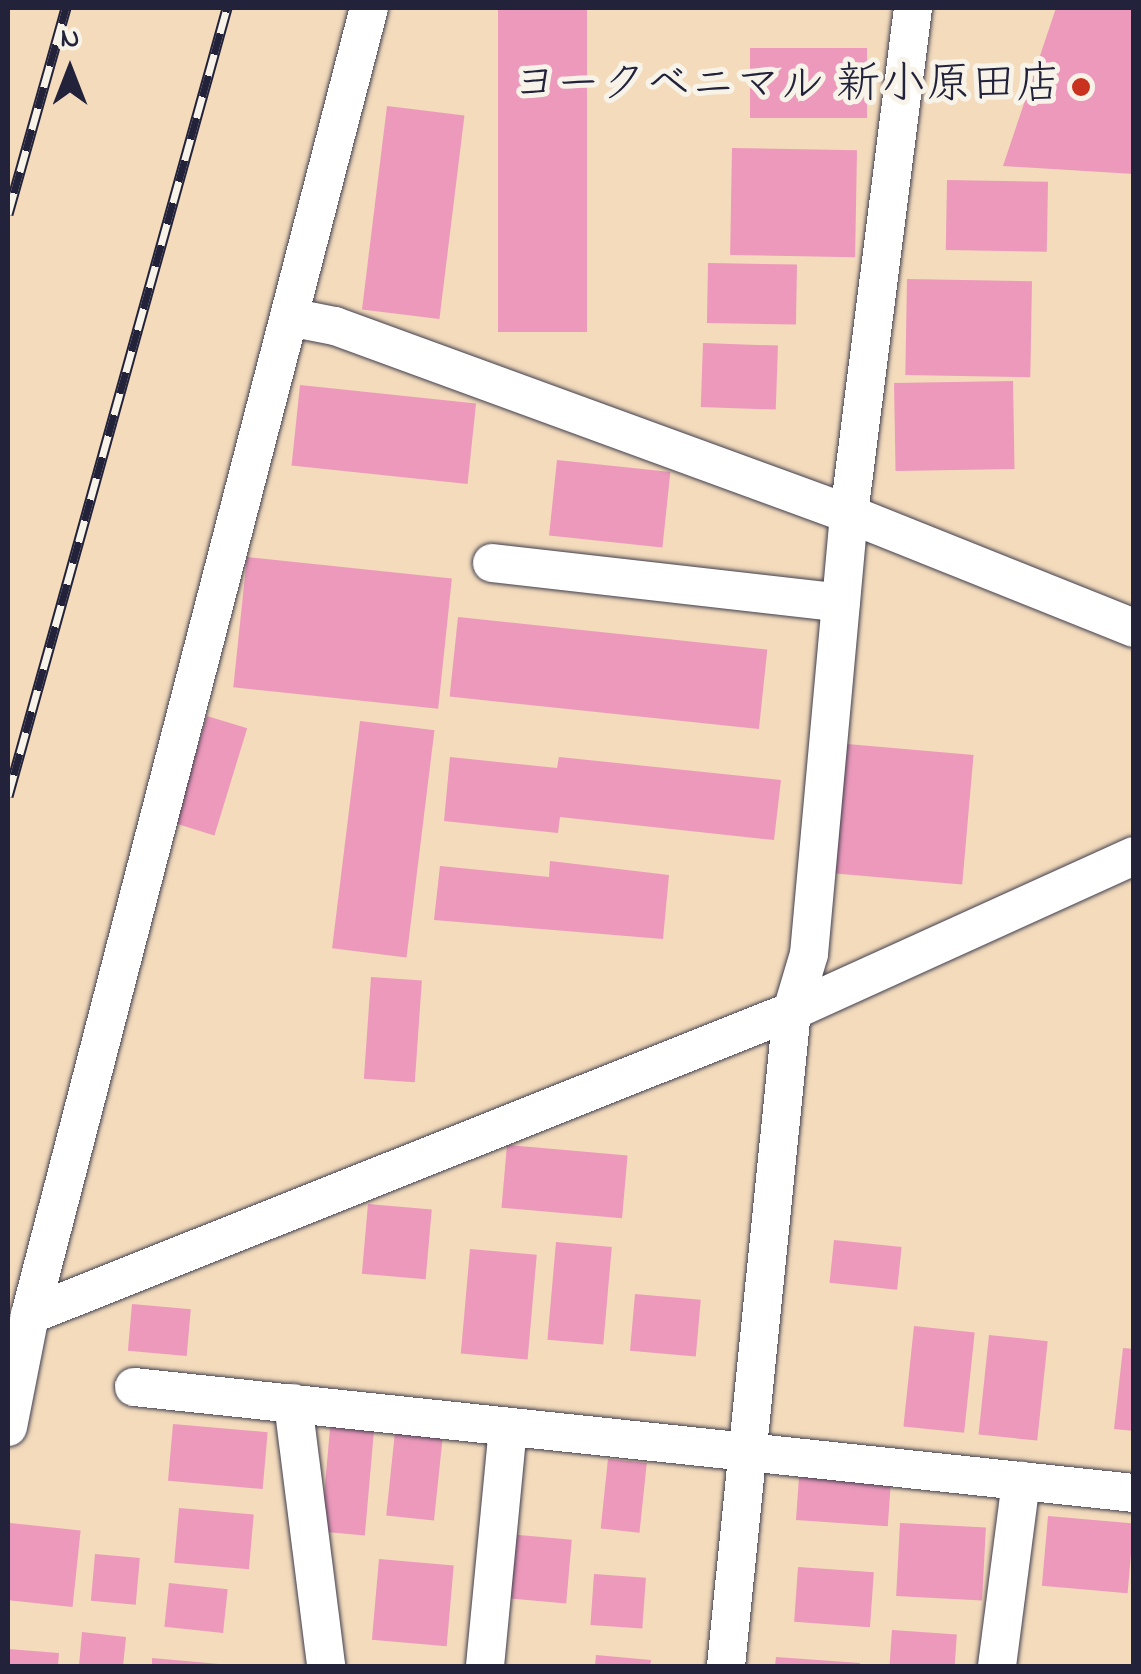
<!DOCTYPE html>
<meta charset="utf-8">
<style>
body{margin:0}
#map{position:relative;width:1141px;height:1674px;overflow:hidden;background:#f3dbbc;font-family:"Indie Flower","Klee One",sans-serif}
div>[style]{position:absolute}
.building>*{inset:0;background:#ec99bb;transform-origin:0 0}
.roads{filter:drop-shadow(0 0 2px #413e4e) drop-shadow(0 0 2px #413e4e)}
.minor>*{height:38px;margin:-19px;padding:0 19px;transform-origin:19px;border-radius:19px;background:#fff}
.rail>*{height:11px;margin-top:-5.5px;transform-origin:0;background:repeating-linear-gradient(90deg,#f7f3e8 0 22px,#22223b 0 44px);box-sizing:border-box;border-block:2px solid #22223b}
.dots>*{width:28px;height:28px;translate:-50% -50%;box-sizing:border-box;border:5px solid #f7f3e8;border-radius:50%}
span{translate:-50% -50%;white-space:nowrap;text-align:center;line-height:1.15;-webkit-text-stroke:10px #f7f3e8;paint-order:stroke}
.poi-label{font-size:45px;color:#22223b}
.right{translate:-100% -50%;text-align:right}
.frame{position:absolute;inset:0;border:10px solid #22223b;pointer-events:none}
.north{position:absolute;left:20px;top:20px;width:100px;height:100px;-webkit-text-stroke:8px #f7f3e8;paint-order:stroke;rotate:0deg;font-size:28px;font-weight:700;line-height:40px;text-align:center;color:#22223b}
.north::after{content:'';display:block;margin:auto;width:35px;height:45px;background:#22223b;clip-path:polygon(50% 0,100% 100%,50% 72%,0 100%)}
</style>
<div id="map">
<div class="building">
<div style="left:498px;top:8px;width:89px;height:324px"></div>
<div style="clip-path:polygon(1056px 8px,1134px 8px,1134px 174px,1003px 166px)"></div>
<div style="left:750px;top:48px;width:117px;height:70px"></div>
<div style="left:387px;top:106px;width:78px;height:205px;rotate:7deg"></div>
<div style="left:732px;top:148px;width:125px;height:107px;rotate:1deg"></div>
<div style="left:947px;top:180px;width:101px;height:70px;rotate:1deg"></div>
<div style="left:708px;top:263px;width:89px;height:60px;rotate:1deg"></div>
<div style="left:907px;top:279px;width:125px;height:96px;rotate:1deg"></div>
<div style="left:703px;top:343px;width:75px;height:64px;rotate:2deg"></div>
<div style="left:1013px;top:381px;width:88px;height:119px;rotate:89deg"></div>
<div style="left:300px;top:385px;width:177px;height:81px;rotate:6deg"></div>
<div style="left:557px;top:460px;width:114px;height:76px;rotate:6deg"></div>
<div style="left:247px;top:557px;width:206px;height:131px;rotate:6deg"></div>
<div style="left:458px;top:617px;width:311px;height:80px;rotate:6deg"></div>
<div style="left:207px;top:716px;width:42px;height:112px;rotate:17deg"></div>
<div style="left:360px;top:721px;width:75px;height:229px;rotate:7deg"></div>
<div style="left:847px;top:744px;width:127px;height:130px;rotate:5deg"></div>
<div style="clip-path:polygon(450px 757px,557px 768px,559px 757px,781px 780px,774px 840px,560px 817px,558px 833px,444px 821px)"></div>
<div style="clip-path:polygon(550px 861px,669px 875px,663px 939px,434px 920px,440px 866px,549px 877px)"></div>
<div style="left:371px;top:977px;width:51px;height:102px;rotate:4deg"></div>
<div style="left:507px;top:1145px;width:121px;height:63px;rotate:5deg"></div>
<div style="left:368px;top:1204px;width:64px;height:70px;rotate:5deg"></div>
<div style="left:834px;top:1240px;width:68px;height:43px;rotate:6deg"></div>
<div style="left:556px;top:1242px;width:56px;height:98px;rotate:5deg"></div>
<div style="left:470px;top:1249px;width:67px;height:105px;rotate:5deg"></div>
<div style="left:635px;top:1294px;width:66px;height:57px;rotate:5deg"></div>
<div style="left:132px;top:1304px;width:59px;height:47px;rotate:5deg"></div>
<div style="left:914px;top:1326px;width:61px;height:101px;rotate:6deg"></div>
<div style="left:989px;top:1335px;width:59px;height:100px;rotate:6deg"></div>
<div style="clip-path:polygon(1123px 1348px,1134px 1349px,1134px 1431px,1114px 1429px)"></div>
<div style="left:331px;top:1417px;width:44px;height:115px;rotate:5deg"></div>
<div style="left:173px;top:1424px;width:95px;height:57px;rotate:5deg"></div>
<div style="left:395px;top:1432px;width:48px;height:84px;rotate:6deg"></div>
<div style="left:608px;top:1459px;width:39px;height:70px;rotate:6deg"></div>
<div style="left:799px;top:1477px;width:92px;height:43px;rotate:4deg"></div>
<div style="left:179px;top:1508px;width:75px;height:55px;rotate:5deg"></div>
<div style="left:1048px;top:1516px;width:86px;height:70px;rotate:5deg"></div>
<div style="left:10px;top:1523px;width:71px;height:77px;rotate:6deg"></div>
<div style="left:900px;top:1523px;width:86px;height:73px;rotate:3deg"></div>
<div style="left:507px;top:1534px;width:65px;height:64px;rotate:5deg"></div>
<div style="left:95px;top:1554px;width:45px;height:47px;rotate:5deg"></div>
<div style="left:379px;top:1559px;width:75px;height:81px;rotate:5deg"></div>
<div style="left:798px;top:1567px;width:76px;height:55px;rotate:4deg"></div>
<div style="left:594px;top:1574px;width:52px;height:51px;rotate:4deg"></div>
<div style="left:169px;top:1583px;width:59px;height:44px;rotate:6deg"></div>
<div style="left:892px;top:1630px;width:65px;height:36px;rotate:4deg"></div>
<div style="clip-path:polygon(82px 1632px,126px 1637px,123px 1666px,79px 1666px)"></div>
<div style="clip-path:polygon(8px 1649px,59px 1653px,58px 1666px,8px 1666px)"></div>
<div style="clip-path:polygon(596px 1655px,651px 1660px,650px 1666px,595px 1666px)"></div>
<div style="clip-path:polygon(776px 1657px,860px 1663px,860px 1666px,775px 1666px)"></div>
<div style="clip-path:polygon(152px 1658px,219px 1664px,219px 1666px,152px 1666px)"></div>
</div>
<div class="roads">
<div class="minor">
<div style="left:289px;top:317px;width:47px;rotate:11.1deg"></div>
<div style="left:335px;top:326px;width:547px;rotate:20.09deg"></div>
<div style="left:849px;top:514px;width:307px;rotate:21.8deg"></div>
<div style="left:492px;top:563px;width:351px;rotate:6.5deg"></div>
<div style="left:30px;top:1315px;width:820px;rotate:-21.75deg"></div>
<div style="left:792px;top:1011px;width:375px;rotate:-24.4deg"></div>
<div style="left:134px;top:1387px;width:1006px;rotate:6.05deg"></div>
<div style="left:293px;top:1403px;width:265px;rotate:82.8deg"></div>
<div style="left:8px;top:1427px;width:114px;rotate:-78.9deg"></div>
<div style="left:30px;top:1315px;width:1350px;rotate:-75.46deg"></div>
<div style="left:485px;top:1666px;width:240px;rotate:-84.5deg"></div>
<div style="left:726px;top:1666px;width:658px;rotate:-84.25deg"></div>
<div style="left:792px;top:1011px;width:59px;rotate:-73.4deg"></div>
<div style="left:809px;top:954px;width:442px;rotate:-84.8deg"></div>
<div style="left:849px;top:514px;width:510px;rotate:-82.79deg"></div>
<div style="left:997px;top:1666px;width:187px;rotate:-82.6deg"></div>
</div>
</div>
<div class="rail">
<div style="left:8px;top:214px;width:214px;rotate:-74.3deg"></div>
<div style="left:8px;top:796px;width:818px;rotate:-74.47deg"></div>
</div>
<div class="dots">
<div style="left:1081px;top:87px;background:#c8321e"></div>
</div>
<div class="poi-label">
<span class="right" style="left:1061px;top:87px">ヨークベニマル 新小原田店</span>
</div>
<div class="frame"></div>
<div class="north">N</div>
</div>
